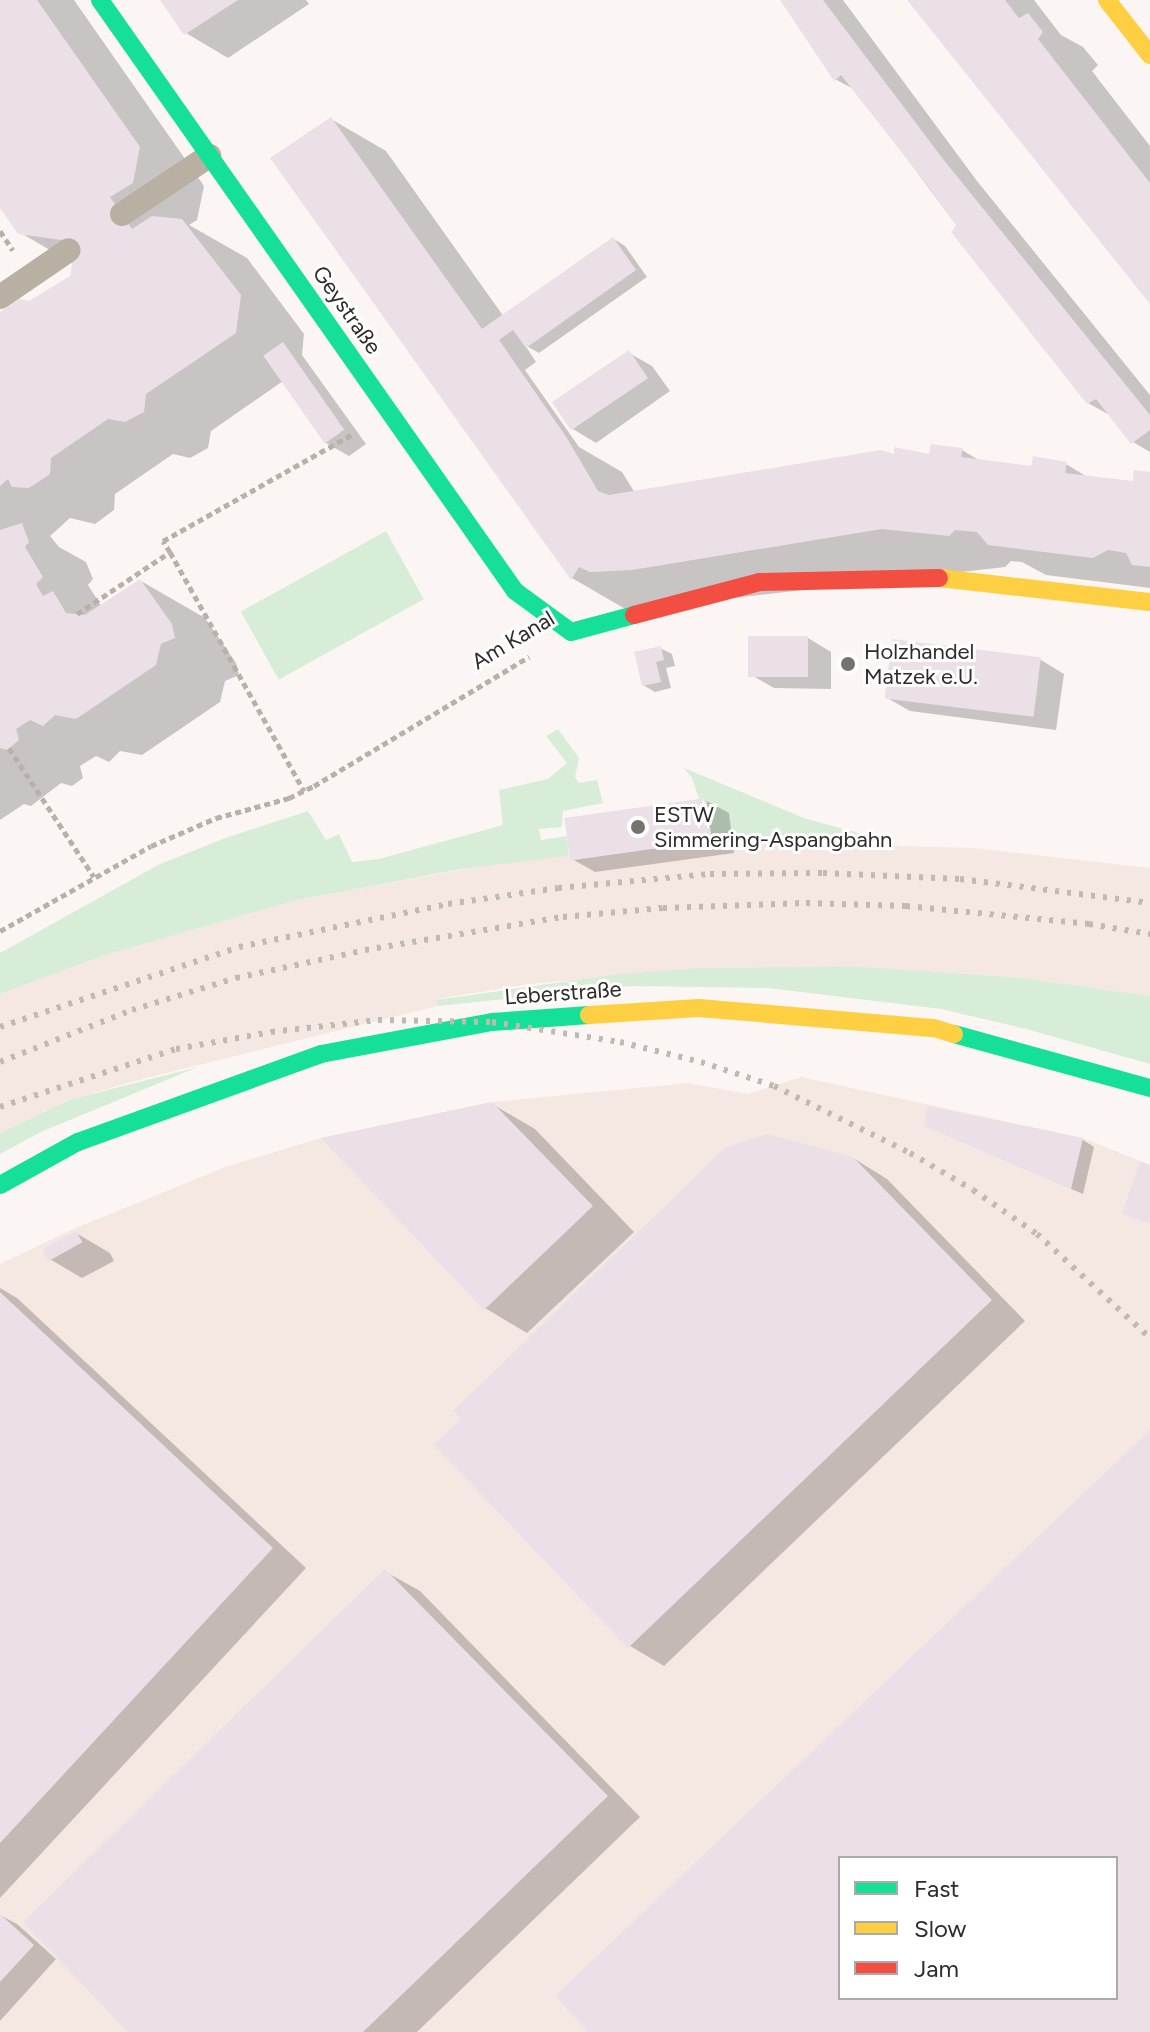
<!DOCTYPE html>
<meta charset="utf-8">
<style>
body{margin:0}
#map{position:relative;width:1150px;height:2032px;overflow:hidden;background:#fbf6f4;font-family:Figtree,sans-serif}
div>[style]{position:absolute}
.built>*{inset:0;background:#f5e8e2}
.green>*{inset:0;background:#d8edd8;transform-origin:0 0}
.shadow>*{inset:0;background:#0003}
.building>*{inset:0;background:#ebe0e8;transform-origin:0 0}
.path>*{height:5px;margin-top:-2.5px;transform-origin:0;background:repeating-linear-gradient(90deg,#b7b1a8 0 6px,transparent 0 10px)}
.lane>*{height:24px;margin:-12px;padding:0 12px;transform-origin:12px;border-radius:12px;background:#b9b0a4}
.fast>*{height:18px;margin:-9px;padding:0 9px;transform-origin:9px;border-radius:9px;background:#16e098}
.slow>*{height:18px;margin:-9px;padding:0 9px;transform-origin:9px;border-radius:9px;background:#ffcf43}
.jam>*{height:18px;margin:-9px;padding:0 9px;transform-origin:9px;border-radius:9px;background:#f24e42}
.rail>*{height:6px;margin-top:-3px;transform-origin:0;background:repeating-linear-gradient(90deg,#c0bab3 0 4px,transparent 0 12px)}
.dots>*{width:22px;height:22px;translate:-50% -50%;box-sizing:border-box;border:4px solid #fff;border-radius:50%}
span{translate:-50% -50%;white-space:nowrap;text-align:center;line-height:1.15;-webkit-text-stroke:6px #fff;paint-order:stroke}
.street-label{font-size:22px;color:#2f2b29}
.poi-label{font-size:22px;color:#2f2b29}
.left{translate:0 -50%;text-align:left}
.legend{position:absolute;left:838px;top:1856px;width:280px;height:144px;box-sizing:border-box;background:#fff;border:2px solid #acaaa9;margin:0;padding:10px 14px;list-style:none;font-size:24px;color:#2f2b29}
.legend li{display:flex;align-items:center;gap:16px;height:40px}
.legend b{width:40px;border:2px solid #acaaa9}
</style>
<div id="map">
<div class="built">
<div style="clip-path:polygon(712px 841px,974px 848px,1150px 868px,1150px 996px,1024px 978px,852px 966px,701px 968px,530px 984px,437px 999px,438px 1006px,146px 1078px,72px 1099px,0 1133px,0 994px,102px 956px,293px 901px,503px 862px,569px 856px,570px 860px)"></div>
<div style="clip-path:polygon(evenodd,801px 1077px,1083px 1138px,1150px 1165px,1150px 2032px,0 2032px,0 1264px,73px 1229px,228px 1166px,321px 1138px,492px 1102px,688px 1083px,748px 1094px,801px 1077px,840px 1858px,1116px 1858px,1116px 1998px,840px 1998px,840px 1858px)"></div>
</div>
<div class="green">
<div style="left:386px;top:531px;width:78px;height:166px;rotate:61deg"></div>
<div style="clip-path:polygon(558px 729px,579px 758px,575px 777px,579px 783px,597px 780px,603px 803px,563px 811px,562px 827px,539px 829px,541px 840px,567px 836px,569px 856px,461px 869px,293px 901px,102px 956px,0 994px,0 953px,158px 865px,225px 838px,308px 811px,326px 840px,339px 834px,352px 862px,379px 859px,503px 825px,499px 790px,548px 779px,567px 763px,546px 736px)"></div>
<div style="clip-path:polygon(684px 768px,804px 818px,898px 844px,712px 841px,706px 798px,699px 799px,692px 778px)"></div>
<div style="clip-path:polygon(852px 966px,1024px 978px,1150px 996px,1150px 1064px,1026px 1029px,941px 1009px,768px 988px,632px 986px,438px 1006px,436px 1000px,618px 974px,701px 968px)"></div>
<div style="clip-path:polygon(198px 1067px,41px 1132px,0 1154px,0 1133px,72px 1099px)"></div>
</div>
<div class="shadow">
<div style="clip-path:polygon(0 0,74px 0,204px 186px,197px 220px,189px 225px,247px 258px,304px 334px,302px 355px,366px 444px,349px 456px,326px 443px,283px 381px,211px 431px,208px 448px,190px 458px,173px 454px,115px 494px,114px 510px,95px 524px,70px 518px,50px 536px,59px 547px,86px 562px,93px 579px,88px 585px,102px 607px,141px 581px,205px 618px,236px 663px,239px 675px,225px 681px,220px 702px,142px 755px,120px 751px,109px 762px,96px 756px,80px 766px,83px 778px,72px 786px,61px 783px,31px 806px,24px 804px,0 820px,0 315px,29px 303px,71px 277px,74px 264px,19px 232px,0 204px)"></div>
<div style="clip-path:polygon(162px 0,306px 0,309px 4px,228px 58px,186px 33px)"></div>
<div style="clip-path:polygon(781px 0,843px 0,977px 181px,1150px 395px,1150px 452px,1133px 442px,1113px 417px,1088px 403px,857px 91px,835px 79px)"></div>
<div style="clip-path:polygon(910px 0,1034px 0,1061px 35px,1083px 47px,1098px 65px,1092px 71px,1150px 146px,1150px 301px)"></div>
<div style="clip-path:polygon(331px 119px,386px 151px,504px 317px,614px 239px,625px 246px,647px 277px,539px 353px,525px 345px,536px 362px,525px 370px,579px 447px,622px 472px,635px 493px,962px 450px,982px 462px,1033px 468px,1066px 464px,1089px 478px,1135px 483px,1150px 474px,1150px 588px,1046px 575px,1022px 562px,1011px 561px,1005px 567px,627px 610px,572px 578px)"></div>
<div style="clip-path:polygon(629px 353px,652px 366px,670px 391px,596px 443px,573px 429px)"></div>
<div style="clip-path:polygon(808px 638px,831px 652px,831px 689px,774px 688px,751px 675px)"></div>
<div style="clip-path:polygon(660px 648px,672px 654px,675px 666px,666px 668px,671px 688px,655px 692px,643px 685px)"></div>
<div style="clip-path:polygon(1041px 660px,1064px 674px,1056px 730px,910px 711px,887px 698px)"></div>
<div style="clip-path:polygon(705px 800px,729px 813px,734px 853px,595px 872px,572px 859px)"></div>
<div style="clip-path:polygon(492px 1104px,535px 1129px,634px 1232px,527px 1333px,485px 1308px)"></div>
<div style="clip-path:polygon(929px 1108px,1083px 1140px,1094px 1147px,1083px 1194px,938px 1131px)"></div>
<div style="clip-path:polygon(853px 1158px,887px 1179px,1025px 1321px,664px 1666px,630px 1646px)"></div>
<div style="clip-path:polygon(76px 1233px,110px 1253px,114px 1261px,82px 1278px,48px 1258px)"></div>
<div style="clip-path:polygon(0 1288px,17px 1298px,306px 1568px,0 1898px)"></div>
<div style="clip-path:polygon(386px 1572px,420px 1591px,640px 1817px,417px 2032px,131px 2032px)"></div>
<div style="clip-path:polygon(0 1915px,17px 1924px,56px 1959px,0 2021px)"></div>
</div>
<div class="building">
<div style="clip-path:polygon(0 0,37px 0,140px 147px,133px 183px,110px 197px,132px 229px,152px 216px,182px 219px,241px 295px,236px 333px,146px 394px,144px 412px,125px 422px,108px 419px,51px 458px,50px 474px,29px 488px,12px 487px,8px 479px,0 486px,0 312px,19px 299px,29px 301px,70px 276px,73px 258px,62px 240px,18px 234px,0 208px)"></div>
<div style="clip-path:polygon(160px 0,238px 0,184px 35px)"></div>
<div style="clip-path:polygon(780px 0,823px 0,943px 159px,1150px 415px,1150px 430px,1131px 444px,1096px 399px,1087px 404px,951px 232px,956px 225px,928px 186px,841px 75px,834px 81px)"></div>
<div style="clip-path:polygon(907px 0,1005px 0,1019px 18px,1028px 13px,1043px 32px,1038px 39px,1150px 183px,1150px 304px)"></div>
<div style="clip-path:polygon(331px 117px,482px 329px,613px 237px,636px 270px,526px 348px,513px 330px,499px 340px,567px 438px,598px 491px,609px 495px,881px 450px,894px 454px,894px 447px,929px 454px,931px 444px,963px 448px,961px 457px,1031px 466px,1033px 456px,1067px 462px,1065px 473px,1133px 481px,1134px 470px,1150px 472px,1150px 567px,1132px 565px,1126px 553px,1108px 550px,1093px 558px,988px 545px,977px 532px,955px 530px,949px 536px,882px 529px,632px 570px,590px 572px,579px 567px,571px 580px,270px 158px)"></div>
<div style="left:283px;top:342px;width:107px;height:24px;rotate:55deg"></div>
<div style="left:629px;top:350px;width:34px;height:93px;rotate:56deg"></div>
<div style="clip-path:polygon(22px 523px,29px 542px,25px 547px,43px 577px,36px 584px,43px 596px,53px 591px,66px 613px,85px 615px,140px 579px,172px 624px,175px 638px,161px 644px,156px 665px,76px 719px,55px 715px,43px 726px,30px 720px,16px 729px,19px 740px,7px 750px,0 748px,0 530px)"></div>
<div style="left:808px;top:636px;width:41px;height:60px;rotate:90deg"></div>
<div style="left:892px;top:639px;width:150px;height:60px;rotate:7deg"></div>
<div style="clip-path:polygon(661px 646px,664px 660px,656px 662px,661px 682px,642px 686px,634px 652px)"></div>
<div style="left:706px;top:798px;width:43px;height:143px;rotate:82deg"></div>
<div style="clip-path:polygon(492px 1102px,593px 1206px,484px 1310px,321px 1138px)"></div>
<div style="clip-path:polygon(927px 1106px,1083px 1138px,1071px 1189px,924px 1126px)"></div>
<div style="clip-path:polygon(768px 1134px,853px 1157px,992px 1300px,628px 1648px,434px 1445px,461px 1418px,453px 1411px,726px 1147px)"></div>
<div style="clip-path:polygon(1140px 1161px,1150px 1165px,1150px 1224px,1122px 1214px)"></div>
<div style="left:76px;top:1231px;width:13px;height:39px;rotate:61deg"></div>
<div style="clip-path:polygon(0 1292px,273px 1548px,0 1843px)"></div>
<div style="clip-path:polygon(evenodd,1150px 1430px,1150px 2032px,588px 2032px,555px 1996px,1150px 1430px,840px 1858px,1116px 1858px,1116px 1998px,840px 1998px,840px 1858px)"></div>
<div style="clip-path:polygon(385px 1569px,608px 1796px,363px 2032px,128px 2032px,23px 1922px)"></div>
<div style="clip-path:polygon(0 1914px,34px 1945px,0 1982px)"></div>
</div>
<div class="path">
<div style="left:0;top:231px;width:23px;rotate:56deg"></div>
<div style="left:170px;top:552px;width:274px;rotate:60.7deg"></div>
<div style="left:77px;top:614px;width:112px;rotate:-33.7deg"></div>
<div style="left:170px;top:552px;width:13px;rotate:-122deg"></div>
<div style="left:163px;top:541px;width:216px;rotate:-29.4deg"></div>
<div style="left:9px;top:748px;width:154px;rotate:56.6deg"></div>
<div style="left:0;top:931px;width:173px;rotate:-29.4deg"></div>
<div style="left:151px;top:846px;width:71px;rotate:-23.3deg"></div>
<div style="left:216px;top:818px;width:76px;rotate:-15.3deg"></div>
<div style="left:289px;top:798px;width:28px;rotate:-26deg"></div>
<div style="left:314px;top:786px;width:251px;rotate:-31deg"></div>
</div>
<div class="lane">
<div style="left:122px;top:214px;width:105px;rotate:-33.7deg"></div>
<div style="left:0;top:297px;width:83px;rotate:-34.3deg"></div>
</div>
<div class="fast">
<div style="left:100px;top:0;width:722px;rotate:54.92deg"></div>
<div style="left:515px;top:591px;width:69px;rotate:36.2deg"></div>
<div style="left:571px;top:632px;width:65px;rotate:-15.1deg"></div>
<div style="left:954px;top:1034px;width:203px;rotate:15.4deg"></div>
<div style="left:0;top:1185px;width:89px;rotate:-28.9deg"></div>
<div style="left:78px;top:1142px;width:258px;rotate:-19.9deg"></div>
<div style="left:321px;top:1054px;width:174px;rotate:-10.6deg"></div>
<div style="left:492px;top:1022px;width:97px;rotate:-4.1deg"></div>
</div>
<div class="slow">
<div style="left:1107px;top:0;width:70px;rotate:52deg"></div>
<div style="left:939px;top:578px;width:212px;rotate:6.5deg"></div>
<div style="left:589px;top:1015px;width:110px;rotate:-3.6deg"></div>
<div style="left:699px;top:1008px;width:236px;rotate:4.9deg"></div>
<div style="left:934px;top:1028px;width:21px;rotate:17deg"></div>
</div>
<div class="jam">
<div style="left:634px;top:615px;width:130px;rotate:-14.7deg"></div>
<div style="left:760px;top:582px;width:179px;rotate:-1.3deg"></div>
</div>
<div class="rail">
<div style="left:0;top:1027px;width:252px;rotate:-18.5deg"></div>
<div style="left:239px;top:947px;width:213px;rotate:-11.6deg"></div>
<div style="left:448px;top:904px;width:111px;rotate:-8.3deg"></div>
<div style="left:558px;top:888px;width:153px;rotate:-5.3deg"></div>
<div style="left:710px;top:874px;width:113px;rotate:-0.5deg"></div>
<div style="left:823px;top:873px;width:137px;rotate:2.5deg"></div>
<div style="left:960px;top:879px;width:192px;rotate:7.2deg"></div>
<div style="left:0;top:1062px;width:142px;rotate:-21.5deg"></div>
<div style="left:132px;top:1010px;width:109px;rotate:-17.1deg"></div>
<div style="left:236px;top:978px;width:132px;rotate:-12.2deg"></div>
<div style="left:365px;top:950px;width:201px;rotate:-9.5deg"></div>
<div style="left:563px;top:917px;width:100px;rotate:-5.1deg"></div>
<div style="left:663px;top:908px;width:143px;rotate:-2deg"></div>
<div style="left:806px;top:903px;width:100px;rotate:1.7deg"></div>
<div style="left:906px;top:906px;width:184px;rotate:5.6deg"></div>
<div style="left:1089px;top:924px;width:62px;rotate:9.3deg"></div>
<div style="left:0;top:1107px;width:185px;rotate:-18.2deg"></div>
<div style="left:176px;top:1049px;width:97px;rotate:-10.1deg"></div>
<div style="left:271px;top:1032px;width:108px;rotate:-6.4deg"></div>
<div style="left:378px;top:1020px;width:114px;rotate:1deg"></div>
<div style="left:492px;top:1022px;width:130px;rotate:8.9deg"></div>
<div style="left:620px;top:1042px;width:83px;rotate:13.9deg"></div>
<div style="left:701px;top:1062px;width:77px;rotate:18.2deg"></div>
<div style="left:774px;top:1086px;width:152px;rotate:26.2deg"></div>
<div style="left:910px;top:1153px;width:73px;rotate:30.4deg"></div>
<div style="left:973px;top:1190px;width:78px;rotate:34.5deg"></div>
<div style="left:1037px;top:1234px;width:154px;rotate:42.6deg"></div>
</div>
<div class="dots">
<div style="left:848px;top:664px;background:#767270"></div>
<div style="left:638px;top:827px;background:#767270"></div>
</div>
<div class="street-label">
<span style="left:347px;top:310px;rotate:55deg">Geystraße</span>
<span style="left:513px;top:640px;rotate:-31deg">Am Kanal</span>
<span style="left:563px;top:993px;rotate:-4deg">Leberstraße</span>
</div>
<div class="poi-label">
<span class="left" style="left:864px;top:664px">Holzhandel<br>Matzek e.U.</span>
<span class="left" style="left:654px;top:827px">ESTW<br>Simmering-Aspangbahn</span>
</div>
<ul class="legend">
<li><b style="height:10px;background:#16e098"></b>Fast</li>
<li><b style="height:10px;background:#ffcf43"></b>Slow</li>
<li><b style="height:10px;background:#f24e42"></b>Jam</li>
</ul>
</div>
